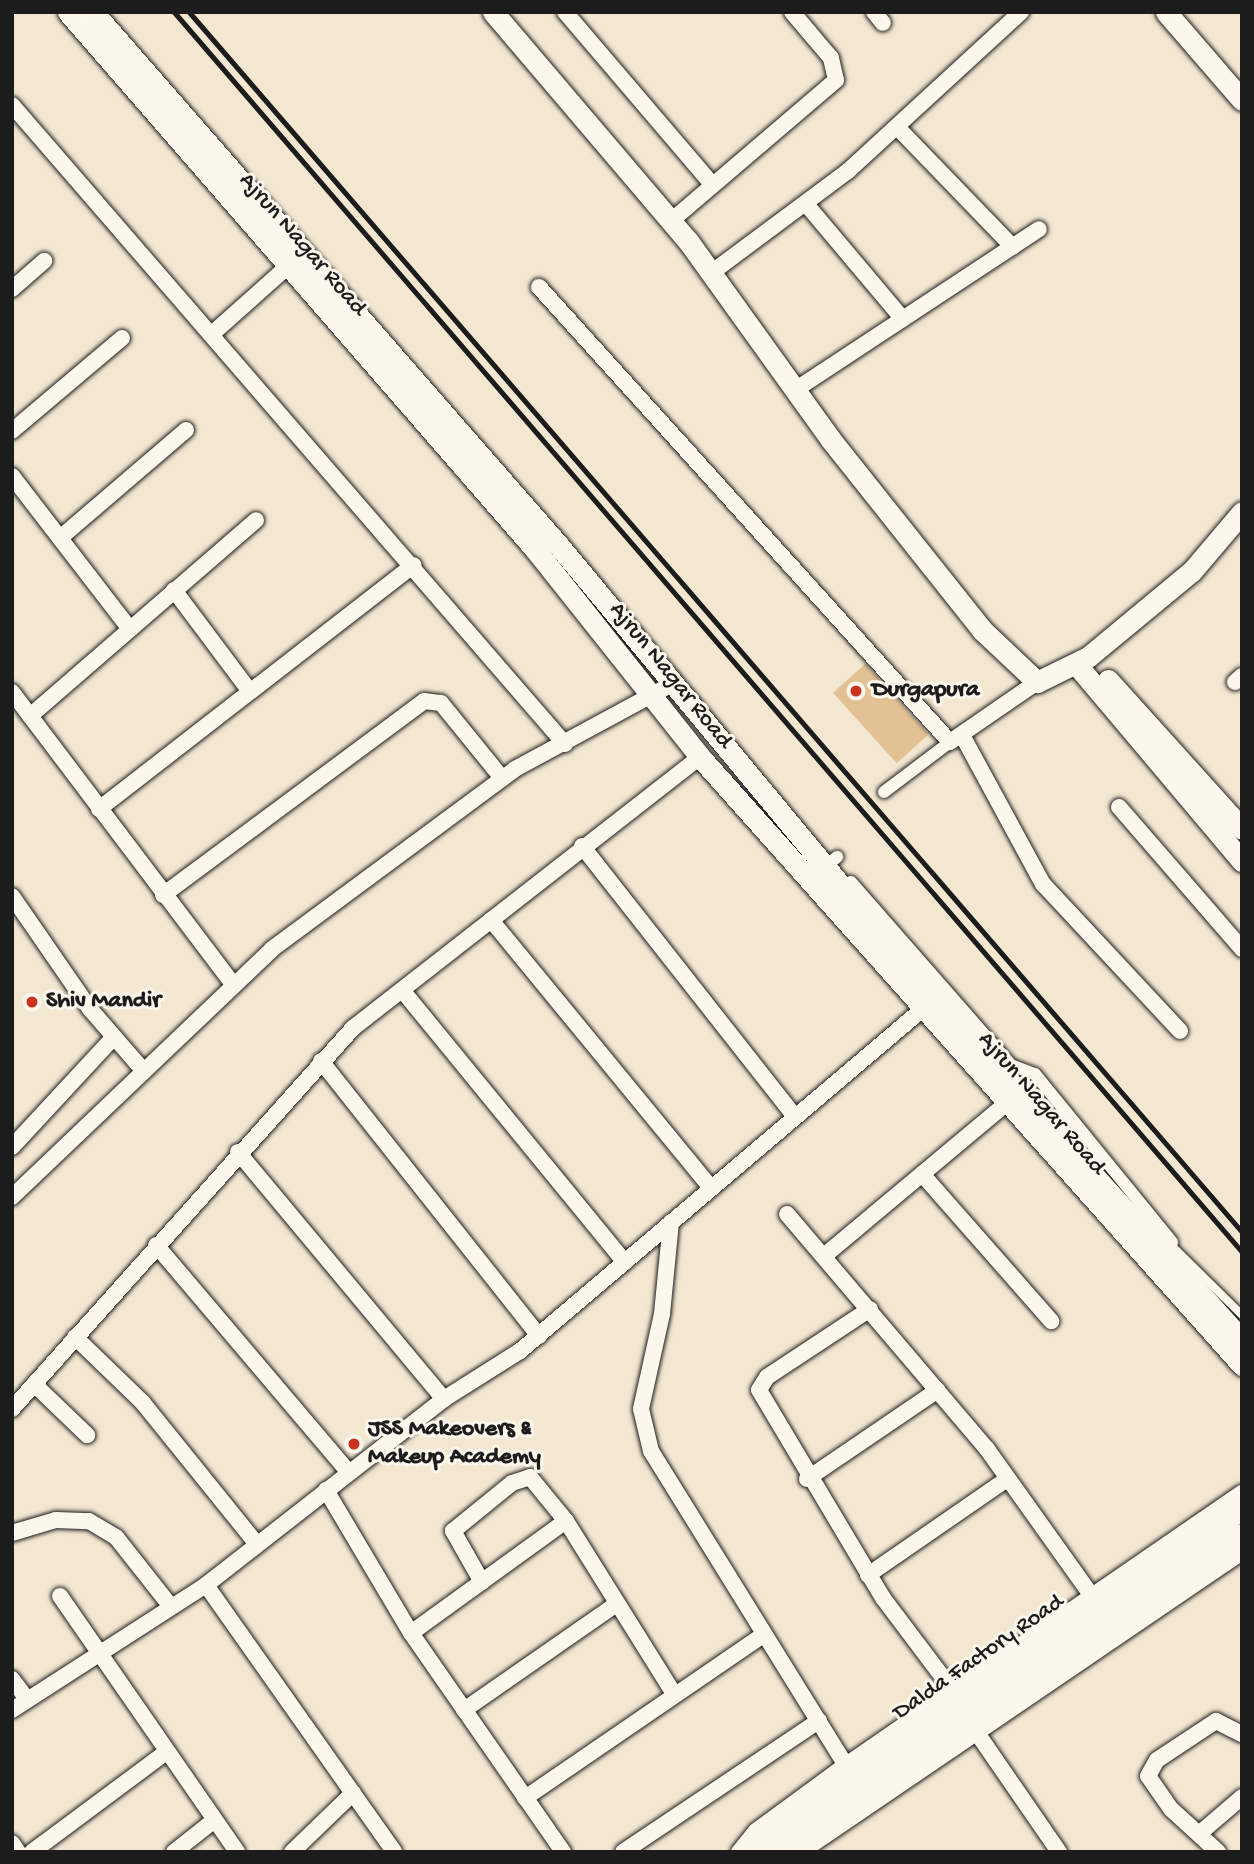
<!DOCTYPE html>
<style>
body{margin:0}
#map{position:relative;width:1254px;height:1864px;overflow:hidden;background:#f4e7d2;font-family:"Gochi Hand",sans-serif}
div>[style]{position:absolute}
.building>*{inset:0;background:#e2c295;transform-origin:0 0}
.roads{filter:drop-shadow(0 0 2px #1c1c1c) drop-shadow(0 0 2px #1c1c1c)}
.service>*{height:8px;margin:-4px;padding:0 4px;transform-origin:4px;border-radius:4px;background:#fbf7ec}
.pedestrian>*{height:12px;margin:-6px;padding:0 6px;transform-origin:6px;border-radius:6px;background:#fbf7ec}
.minor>*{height:16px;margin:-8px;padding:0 8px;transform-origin:8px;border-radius:8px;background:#fbf7ec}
.tertiary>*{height:21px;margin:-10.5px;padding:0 10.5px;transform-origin:10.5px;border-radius:10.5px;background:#fbf7ec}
.rail>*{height:5px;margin:-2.5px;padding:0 2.5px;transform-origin:2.5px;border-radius:2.5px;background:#1c1c1c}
.dots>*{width:19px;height:19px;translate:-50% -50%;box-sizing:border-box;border:4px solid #fbf7ec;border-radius:50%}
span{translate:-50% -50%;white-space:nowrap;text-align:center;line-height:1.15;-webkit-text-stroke:6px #fbf7ec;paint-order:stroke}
.street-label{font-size:24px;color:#1c1c1c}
.poi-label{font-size:24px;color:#1c1c1c;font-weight:700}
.left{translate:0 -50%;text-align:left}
.frame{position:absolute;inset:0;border:14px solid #1c1c1c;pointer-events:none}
</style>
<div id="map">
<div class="building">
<div style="left:865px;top:664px;width:95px;height:43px;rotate:48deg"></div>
</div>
<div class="roads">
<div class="service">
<div style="left:1168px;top:1242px;width:104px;rotate:44.6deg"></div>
</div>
<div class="pedestrian">
<div style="left:884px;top:792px;width:83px;rotate:-37.1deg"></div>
<div style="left:821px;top:870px;width:21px;rotate:-39deg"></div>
<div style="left:851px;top:882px;width:243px;rotate:48.8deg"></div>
<div style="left:1011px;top:1065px;width:26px;rotate:21deg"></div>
<div style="left:1035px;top:1074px;width:217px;rotate:50.8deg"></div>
</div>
<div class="minor">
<div style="left:565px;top:12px;width:226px;rotate:49.5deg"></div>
<div style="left:874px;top:12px;width:14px;rotate:51deg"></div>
<div style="left:12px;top:105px;width:845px;rotate:49.13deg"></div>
<div style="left:898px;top:128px;width:165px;rotate:46deg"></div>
<div style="left:806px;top:204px;width:150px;rotate:49.9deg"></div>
<div style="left:671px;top:221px;width:217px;rotate:-40.5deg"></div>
<div style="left:836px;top:80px;width:23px;rotate:-103deg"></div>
<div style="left:831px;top:58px;width:60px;rotate:-130.3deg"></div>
<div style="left:711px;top:273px;width:171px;rotate:-36.7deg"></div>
<div style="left:848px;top:171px;width:235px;rotate:-42.6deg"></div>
<div style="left:539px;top:287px;width:613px;rotate:47.91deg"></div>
<div style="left:950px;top:742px;width:106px;rotate:-34.6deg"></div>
<div style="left:12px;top:289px;width:43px;rotate:-41.2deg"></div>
<div style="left:213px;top:333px;width:110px;rotate:-41.7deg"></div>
<div style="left:795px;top:390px;width:292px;rotate:-33.4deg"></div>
<div style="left:12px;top:431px;width:144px;rotate:-40.2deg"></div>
<div style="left:12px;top:476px;width:193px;rotate:52.4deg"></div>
<div style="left:60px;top:538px;width:166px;rotate:-40.6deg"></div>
<div style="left:174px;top:590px;width:124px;rotate:53.2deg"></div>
<div style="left:1235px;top:682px;width:9px;rotate:-41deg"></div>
<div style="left:12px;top:692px;width:366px;rotate:52.9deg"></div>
<div style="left:30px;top:716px;width:299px;rotate:-40.9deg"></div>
<div style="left:962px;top:735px;width:170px;rotate:61.5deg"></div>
<div style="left:1043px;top:884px;width:201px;rotate:47deg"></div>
<div style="left:1119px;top:807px;width:188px;rotate:49.1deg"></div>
<div style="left:99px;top:809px;width:398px;rotate:-37.8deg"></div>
<div style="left:582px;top:846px;width:342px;rotate:51.8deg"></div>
<div style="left:163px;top:895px;width:325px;rotate:-36.6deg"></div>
<div style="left:424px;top:701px;width:17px;rotate:7deg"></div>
<div style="left:441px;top:703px;width:97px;rotate:50.9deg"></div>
<div style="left:12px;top:896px;width:137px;rotate:55.4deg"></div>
<div style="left:90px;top:1009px;width:81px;rotate:49deg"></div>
<div style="left:491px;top:920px;width:345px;rotate:50.6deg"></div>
<div style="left:402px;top:990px;width:352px;rotate:50.7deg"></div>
<div style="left:321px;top:1061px;width:351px;rotate:51.6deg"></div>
<div style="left:12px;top:1147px;width:150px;rotate:-47.2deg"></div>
<div style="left:238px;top:1152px;width:322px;rotate:50.2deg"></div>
<div style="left:922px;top:1174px;width:196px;rotate:48.7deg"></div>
<div style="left:12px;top:1197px;width:359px;rotate:-43.6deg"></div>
<div style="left:272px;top:949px;width:302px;rotate:-36.5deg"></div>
<div style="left:515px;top:769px;width:179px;rotate:-28.4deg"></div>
<div style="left:787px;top:1214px;width:309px;rotate:49.6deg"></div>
<div style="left:987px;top:1449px;width:179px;rotate:54.5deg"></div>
<div style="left:671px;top:1222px;width:92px;rotate:95.6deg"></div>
<div style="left:662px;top:1314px;width:97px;rotate:102.5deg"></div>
<div style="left:641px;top:1409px;width:43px;rotate:76.6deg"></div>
<div style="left:651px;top:1451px;width:370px;rotate:58.2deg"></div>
<div style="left:156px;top:1245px;width:297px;rotate:49.7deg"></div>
<div style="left:824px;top:1256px;width:237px;rotate:-39.9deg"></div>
<div style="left:870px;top:1309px;width:123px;rotate:146.6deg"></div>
<div style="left:767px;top:1377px;width:15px;rotate:122deg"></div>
<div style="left:759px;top:1390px;width:242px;rotate:59.2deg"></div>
<div style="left:883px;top:1598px;width:116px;rotate:53deg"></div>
<div style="left:75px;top:1337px;width:95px;rotate:44.1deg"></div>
<div style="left:143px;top:1403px;width:180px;rotate:51.1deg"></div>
<div style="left:34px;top:1384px;width:74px;rotate:43.9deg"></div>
<div style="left:12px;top:1409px;width:511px;rotate:-48.17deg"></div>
<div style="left:353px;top:1028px;width:440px;rotate:-38deg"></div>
<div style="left:807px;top:1479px;width:158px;rotate:-34.2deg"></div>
<div style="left:326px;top:1490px;width:166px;rotate:59.3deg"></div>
<div style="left:411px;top:1633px;width:267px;rotate:55.2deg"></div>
<div style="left:12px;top:1533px;width:46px;rotate:-16.5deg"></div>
<div style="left:56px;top:1520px;width:33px;rotate:2deg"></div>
<div style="left:89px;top:1521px;width:31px;rotate:31deg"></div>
<div style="left:116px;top:1537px;width:85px;rotate:51.7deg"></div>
<div style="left:868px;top:1575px;width:169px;rotate:-34.6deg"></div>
<div style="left:482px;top:1582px;width:59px;rotate:-119.6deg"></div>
<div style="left:453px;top:1531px;width:76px;rotate:-39.1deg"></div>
<div style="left:512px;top:1483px;width:19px;rotate:-18deg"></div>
<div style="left:530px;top:1477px;width:57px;rotate:50.7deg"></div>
<div style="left:566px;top:1521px;width:202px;rotate:58deg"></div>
<div style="left:206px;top:1585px;width:327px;rotate:54.8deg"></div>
<div style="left:60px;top:1596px;width:311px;rotate:55.3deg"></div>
<div style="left:411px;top:1633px;width:191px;rotate:-35.9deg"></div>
<div style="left:12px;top:1679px;width:25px;rotate:53deg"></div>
<div style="left:12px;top:1710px;width:231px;rotate:-32.8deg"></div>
<div style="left:206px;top:1585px;width:302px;rotate:-38deg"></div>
<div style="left:444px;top:1399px;width:90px;rotate:-32.3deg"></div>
<div style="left:520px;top:1351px;width:539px;rotate:-40.34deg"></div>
<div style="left:464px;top:1710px;width:184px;rotate:-34.8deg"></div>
<div style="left:977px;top:1733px;width:145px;rotate:55.4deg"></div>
<div style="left:525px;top:1798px;width:287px;rotate:-34.4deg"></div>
<div style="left:1200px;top:1833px;width:55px;rotate:-40.6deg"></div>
<div style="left:12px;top:1843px;width:11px;rotate:56deg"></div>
<div style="left:32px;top:1852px;width:166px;rotate:-36.7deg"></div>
<div style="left:174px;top:1852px;width:48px;rotate:-38.3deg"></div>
<div style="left:292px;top:1852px;width:85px;rotate:-44deg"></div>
<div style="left:623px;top:1852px;width:236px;rotate:-33.8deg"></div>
<div style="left:739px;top:1852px;width:27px;rotate:-51deg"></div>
<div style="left:756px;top:1831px;width:112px;rotate:-36.3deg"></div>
<div style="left:846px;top:1765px;width:480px;rotate:-34.5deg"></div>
<div style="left:801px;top:1852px;width:533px;rotate:-34.23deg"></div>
<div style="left:1218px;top:1852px;width:64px;rotate:-137.5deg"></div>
<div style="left:1171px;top:1809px;width:40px;rotate:-124.9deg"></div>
<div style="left:1148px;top:1776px;width:18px;rotate:-61deg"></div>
<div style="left:1157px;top:1760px;width:71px;rotate:-33.5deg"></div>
<div style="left:1216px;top:1721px;width:29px;rotate:27deg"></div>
</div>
<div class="tertiary">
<div style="left:68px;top:12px;width:710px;rotate:49deg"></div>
<div style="left:534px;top:548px;width:267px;rotate:51.5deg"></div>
<div style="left:700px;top:757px;width:815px;rotate:48.28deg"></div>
<div style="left:93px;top:12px;width:710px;rotate:48.88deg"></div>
<div style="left:560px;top:547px;width:587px;rotate:50.32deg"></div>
<div style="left:935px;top:999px;width:459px;rotate:48deg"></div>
<div style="left:493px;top:12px;width:301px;rotate:49.6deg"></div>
<div style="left:688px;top:241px;width:245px;rotate:54.3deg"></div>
<div style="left:831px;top:440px;width:243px;rotate:51.5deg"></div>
<div style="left:982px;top:630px;width:76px;rotate:43.4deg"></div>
<div style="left:1037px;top:682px;width:57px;rotate:-26.1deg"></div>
<div style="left:1088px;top:657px;width:135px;rotate:-39.6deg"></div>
<div style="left:1192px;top:571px;width:77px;rotate:-49.7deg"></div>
<div style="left:1166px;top:12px;width:116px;rotate:49.2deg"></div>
<div style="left:1076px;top:664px;width:258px;rotate:49.9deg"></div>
<div style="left:1108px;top:680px;width:200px;rotate:48deg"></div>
<div style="left:748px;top:1852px;width:601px;rotate:-34.77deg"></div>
<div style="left:780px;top:1852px;width:561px;rotate:-34.54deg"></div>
</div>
</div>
<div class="rail">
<div style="left:174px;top:12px;width:1637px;rotate:49.26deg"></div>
<div style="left:189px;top:12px;width:1612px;rotate:49.2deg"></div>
</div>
<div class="dots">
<div style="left:856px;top:691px;background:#c8321e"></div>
<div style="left:32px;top:1002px;background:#c8321e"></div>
<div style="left:354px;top:1444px;background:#c8321e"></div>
</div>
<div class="street-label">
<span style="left:302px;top:245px;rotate:49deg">Ajrun Nagar Road</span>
<span style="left:670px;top:676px;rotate:51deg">Ajrun Nagar Road</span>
<span style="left:1041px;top:1104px;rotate:49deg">Ajrun Nagar Road</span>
<span style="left:979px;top:1658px;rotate:-35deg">Dalda Factory Road</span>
</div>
<div class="poi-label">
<span class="left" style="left:872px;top:691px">Durgapura</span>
<span class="left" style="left:46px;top:1002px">Shiv Mandir</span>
<span class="left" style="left:368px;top:1444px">JSS Makeovers &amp;<br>Makeup Academy</span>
</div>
<div class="frame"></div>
</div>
